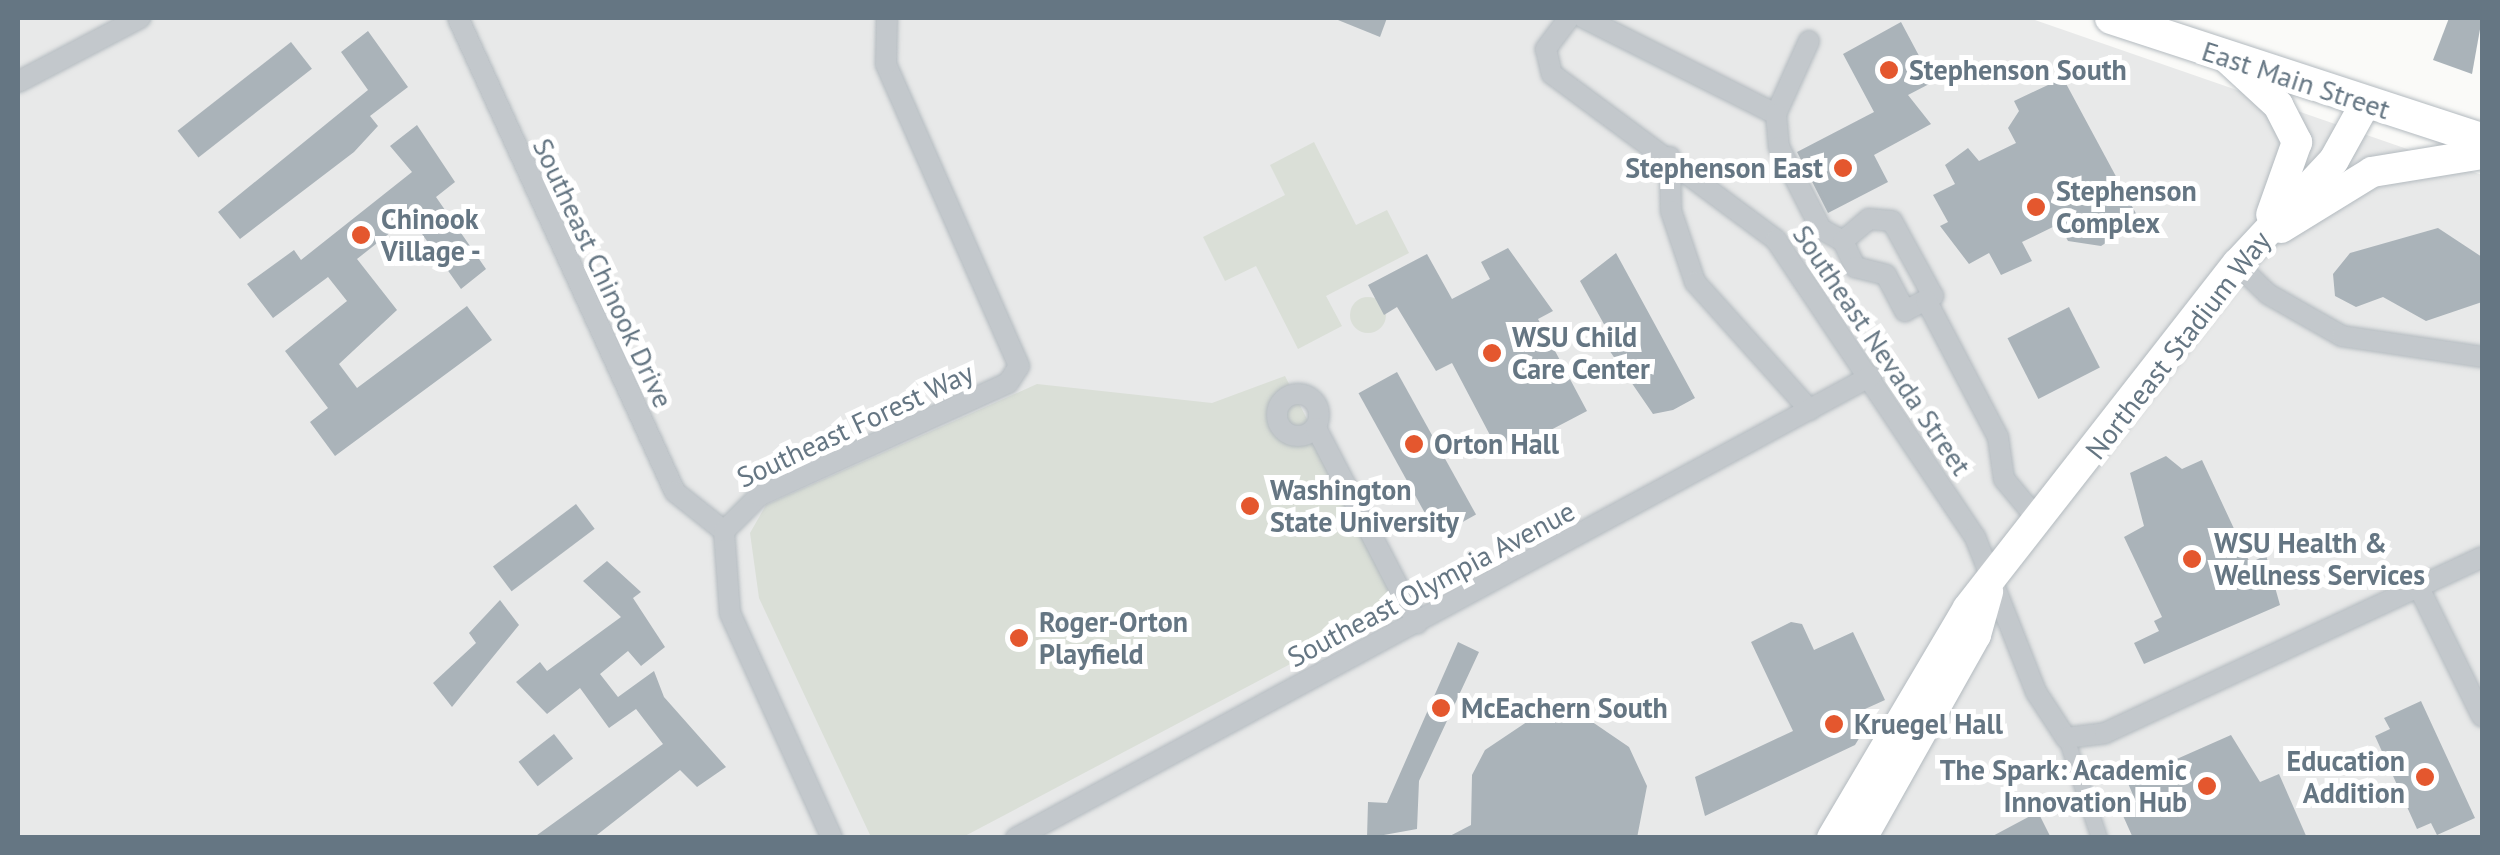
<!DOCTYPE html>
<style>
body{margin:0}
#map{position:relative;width:2500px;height:855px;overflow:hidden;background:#fafaf8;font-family:"PT Sans",sans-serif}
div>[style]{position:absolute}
.built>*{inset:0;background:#e8e9e9}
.green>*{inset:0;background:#dadfd7}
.round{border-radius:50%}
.building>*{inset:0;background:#aab3b9;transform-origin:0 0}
.roads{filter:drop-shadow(0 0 2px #b3babf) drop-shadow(0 0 2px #b3babf)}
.pedestrian>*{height:15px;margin:-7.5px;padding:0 7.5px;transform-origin:7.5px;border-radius:7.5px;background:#c3c8cc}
.minor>*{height:20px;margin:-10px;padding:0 10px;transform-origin:10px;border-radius:10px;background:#c3c8cc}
.minor>.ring{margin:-10px;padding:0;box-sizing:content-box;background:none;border:20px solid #c3c8cc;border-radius:50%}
.secondary>*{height:30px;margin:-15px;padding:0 15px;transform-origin:15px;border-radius:15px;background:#fff}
.primary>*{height:32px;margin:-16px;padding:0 16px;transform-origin:16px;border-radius:16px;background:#fff}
.dots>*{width:28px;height:28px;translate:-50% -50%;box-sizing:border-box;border:5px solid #fff;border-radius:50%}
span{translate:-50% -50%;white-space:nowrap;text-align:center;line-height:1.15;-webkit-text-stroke:10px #fff;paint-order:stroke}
.poi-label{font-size:28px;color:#657683;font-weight:700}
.left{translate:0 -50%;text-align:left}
.right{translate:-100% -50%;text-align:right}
.street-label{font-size:28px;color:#657683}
.frame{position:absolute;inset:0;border:20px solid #657683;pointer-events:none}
</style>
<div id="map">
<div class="built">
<div style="clip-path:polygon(18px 18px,2029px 18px,2482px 175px,2482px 837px,18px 837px)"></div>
</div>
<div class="green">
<div style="clip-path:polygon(1314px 142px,1356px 225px,1387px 210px,1409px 253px,1326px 296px,1342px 326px,1298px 349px,1256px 266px,1225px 281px,1203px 237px,1285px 195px,1270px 165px)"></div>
<div class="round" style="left:1350px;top:297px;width:36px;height:36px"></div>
<div style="clip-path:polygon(1285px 376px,1402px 605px,963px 837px,871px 837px,759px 598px,750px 533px,766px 505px,1037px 384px,1212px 403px)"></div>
</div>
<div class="building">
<div style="clip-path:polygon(1333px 18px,1387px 18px,1380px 37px)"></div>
<div style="clip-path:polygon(2449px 18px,2482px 18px,2472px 74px,2433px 60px)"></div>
<div style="clip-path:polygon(1901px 22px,1933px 82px,1908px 95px,1931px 124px,1874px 155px,1888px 182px,1828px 213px,1797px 152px,1874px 112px,1843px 54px)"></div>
<div style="clip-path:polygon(368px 31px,408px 87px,370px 116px,378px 126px,354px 152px,240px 239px,218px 212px,368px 90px,341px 52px)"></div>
<div style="left:291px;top:42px;width:34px;height:144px;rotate:52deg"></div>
<div style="clip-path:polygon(2063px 78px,2140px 221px,2101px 246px,2068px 241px,2059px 224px,2022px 242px,2032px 261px,2001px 275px,1989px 253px,1969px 264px,1940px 226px,1948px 222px,1933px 195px,1955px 184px,1945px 165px,1968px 148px,1979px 161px,2016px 143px,2008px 128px,2019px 111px,2014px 101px)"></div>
<div style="clip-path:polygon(417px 125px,455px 182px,436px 197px,486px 269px,461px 289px,410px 217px,357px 259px,397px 310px,339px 364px,357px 388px,467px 306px,492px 340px,335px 456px,310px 422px,328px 408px,285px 351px,347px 301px,328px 277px,273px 318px,247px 284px,294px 250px,301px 260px,412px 172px,390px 146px)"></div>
<div style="clip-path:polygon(2438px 228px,2482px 257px,2482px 302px,2426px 321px,2383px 297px,2356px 307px,2335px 296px,2333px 274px,2350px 253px)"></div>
<div style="clip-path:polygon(1508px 248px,1553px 311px,1538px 319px,1587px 411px,1501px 456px,1452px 363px,1436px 371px,1397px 307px,1384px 315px,1368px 285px,1427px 254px,1452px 299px,1490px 279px,1481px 262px)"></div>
<div style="clip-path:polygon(1616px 253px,1695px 398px,1673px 410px,1653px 414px,1596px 331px,1605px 326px,1580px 281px)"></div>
<div style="left:2069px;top:307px;width:68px;height:69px;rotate:63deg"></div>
<div style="left:1397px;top:372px;width:163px;height:44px;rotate:61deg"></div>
<div style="clip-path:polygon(2166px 456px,2182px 469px,2202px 460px,2250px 563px,2266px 555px,2280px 605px,2144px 664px,2134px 643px,2159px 631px,2154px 621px,2162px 617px,2124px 537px,2144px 526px,2130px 473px)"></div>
<div style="left:576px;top:504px;width:31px;height:104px;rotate:53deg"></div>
<div style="clip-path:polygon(607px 561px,641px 592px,633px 598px,665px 647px,641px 666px,628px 651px,600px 674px,618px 697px,654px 671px,664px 697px,726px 767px,697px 787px,680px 770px,593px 838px,533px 838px,663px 744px,636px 709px,609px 728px,580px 688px,547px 714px,516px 682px,540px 662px,547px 671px,621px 617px,583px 581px)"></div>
<div style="clip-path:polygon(500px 600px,519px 625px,452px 707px,433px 683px,476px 643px,469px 633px)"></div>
<div style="clip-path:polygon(1791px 622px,1802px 624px,1814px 650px,1853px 632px,1885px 700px,1854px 714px,1863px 732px,1855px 745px,1705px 816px,1695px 777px,1793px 731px,1751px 642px)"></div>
<div style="clip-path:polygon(1458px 642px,1479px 652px,1419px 781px,1417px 829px,1367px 838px,1368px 802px,1387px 803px)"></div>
<div style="clip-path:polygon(2421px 701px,2475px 818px,2437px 835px,2431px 823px,2417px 829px,2375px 736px,2390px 729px,2384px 718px)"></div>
<div style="clip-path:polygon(1534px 717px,1585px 717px,1629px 747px,1647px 786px,1637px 838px,1446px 838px,1471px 825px,1472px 775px,1485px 750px)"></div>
<div style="left:554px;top:734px;width:31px;height:45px;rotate:52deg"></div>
<div style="clip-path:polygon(2231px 735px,2260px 782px,2279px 774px,2307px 838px,2133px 838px,2120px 809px,2136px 802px,2127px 781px)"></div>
<div style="clip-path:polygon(2038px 812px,2051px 838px,1989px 838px)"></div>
</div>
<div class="roads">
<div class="pedestrian">
<div style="left:2066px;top:738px;width:105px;rotate:71.7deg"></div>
</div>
<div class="minor">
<div style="left:458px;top:18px;width:521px;rotate:65.4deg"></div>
<div style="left:675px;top:492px;width:63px;rotate:38.5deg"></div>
<div style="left:1569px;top:18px;width:39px;rotate:127deg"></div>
<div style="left:1546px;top:49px;width:26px;rotate:77deg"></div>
<div style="left:1552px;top:74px;width:279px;rotate:36.5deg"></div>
<div style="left:1776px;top:240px;width:358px;rotate:56.2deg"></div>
<div style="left:1975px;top:537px;width:167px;rotate:68.5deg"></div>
<div style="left:2036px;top:692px;width:55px;rotate:56.9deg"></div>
<div style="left:2066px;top:738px;width:39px;rotate:-7deg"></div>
<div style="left:2105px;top:733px;width:416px;rotate:-25deg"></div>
<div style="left:1584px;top:18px;width:215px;rotate:26.6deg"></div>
<div style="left:1776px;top:114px;width:80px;rotate:-65.7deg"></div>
<div style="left:18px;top:82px;width:138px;rotate:-27.7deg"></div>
<div style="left:1776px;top:114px;width:33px;rotate:85deg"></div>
<div style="left:1779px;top:147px;width:92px;rotate:62.9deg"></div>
<div style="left:1821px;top:229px;width:25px;rotate:29deg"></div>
<div style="left:1843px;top:241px;width:29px;rotate:65deg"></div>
<div style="left:1855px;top:267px;width:32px;rotate:14deg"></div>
<div style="left:1886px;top:275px;width:41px;rotate:62.2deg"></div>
<div style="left:1905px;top:311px;width:32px;rotate:-28deg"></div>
<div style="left:1933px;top:296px;width:85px;rotate:-118.7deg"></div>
<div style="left:1892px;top:221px;width:23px;rotate:-175deg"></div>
<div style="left:1869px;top:219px;width:34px;rotate:140deg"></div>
<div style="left:1670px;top:157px;width:54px;rotate:88.9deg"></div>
<div style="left:1671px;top:211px;width:75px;rotate:71.3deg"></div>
<div style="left:1695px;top:282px;width:172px;rotate:48.1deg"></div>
<div style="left:2237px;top:264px;width:43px;rotate:44.1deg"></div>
<div style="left:2268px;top:294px;width:85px;rotate:29.6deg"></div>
<div style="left:2342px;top:336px;width:142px;rotate:8.5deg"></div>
<div style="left:1926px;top:300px;width:155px;rotate:62.3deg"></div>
<div style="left:1998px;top:437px;width:42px;rotate:81.9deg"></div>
<div style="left:2004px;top:479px;width:55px;rotate:50.2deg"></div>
<div class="ring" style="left:1277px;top:394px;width:22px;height:22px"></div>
<div style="left:1316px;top:428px;width:220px;rotate:62.6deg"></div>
<div style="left:2419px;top:588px;width:143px;rotate:63.8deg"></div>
<div style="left:832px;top:838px;width:247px;rotate:-114.4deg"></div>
<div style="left:730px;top:613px;width:82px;rotate:-94.2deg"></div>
<div style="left:724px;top:531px;width:49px;rotate:-45deg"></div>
<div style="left:759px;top:496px;width:273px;rotate:-24.4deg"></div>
<div style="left:1008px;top:383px;width:20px;rotate:-57deg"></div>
<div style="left:1019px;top:366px;width:330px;rotate:-113.8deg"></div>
<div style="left:886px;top:64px;width:46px;rotate:-88.8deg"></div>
<div style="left:1016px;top:838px;width:972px;rotate:-28.38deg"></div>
</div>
<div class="secondary">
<div style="left:2229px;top:60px;width:67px;rotate:42.6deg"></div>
<div style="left:2278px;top:105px;width:42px;rotate:62.8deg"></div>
<div style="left:2297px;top:142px;width:77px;rotate:109.6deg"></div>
<div style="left:2281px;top:228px;width:107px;rotate:-31.6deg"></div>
<div style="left:2372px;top:172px;width:111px;rotate:-9.3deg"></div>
<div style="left:1832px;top:838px;width:267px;rotate:-59.4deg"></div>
<div style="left:1968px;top:608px;width:437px;rotate:-52deg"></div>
<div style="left:2237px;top:264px;width:142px;rotate:-47deg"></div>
<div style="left:2334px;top:160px;width:64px;rotate:-61deg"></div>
<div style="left:1862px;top:838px;width:233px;rotate:-60.7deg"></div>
<div style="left:1976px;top:635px;width:45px;rotate:-74.4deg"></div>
</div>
<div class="primary">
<div style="left:2111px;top:18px;width:390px;rotate:18.1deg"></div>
</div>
</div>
<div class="dots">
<div style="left:1889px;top:70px;background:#e4572e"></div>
<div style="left:1843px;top:168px;background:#e4572e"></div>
<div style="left:2036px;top:207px;background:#e4572e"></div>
<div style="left:361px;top:235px;background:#e4572e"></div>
<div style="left:1492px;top:353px;background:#e4572e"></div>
<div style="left:1414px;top:444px;background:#e4572e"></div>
<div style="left:1250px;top:506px;background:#e4572e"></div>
<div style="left:2192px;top:559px;background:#e4572e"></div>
<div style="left:1019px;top:638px;background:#e4572e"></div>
<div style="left:1441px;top:708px;background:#e4572e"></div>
<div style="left:1834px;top:724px;background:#e4572e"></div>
<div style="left:2425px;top:777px;background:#e4572e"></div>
<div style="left:2207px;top:786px;background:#e4572e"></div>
</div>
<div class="poi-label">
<span class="left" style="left:1909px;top:70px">Stephenson South</span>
<span class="right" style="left:1823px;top:168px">Stephenson East</span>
<span class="left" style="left:2056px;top:207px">Stephenson<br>Complex</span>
<span class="left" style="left:381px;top:235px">Chinook<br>Village -</span>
<span class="left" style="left:1512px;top:353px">WSU Child<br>Care Center</span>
<span class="left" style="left:1434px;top:444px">Orton Hall</span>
<span class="left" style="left:1270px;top:506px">Washington<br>State University</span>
<span class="left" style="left:2214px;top:559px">WSU Health &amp;<br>Wellness Services</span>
<span class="left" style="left:1039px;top:638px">Roger-Orton<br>Playfield</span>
<span class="left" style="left:1461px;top:708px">McEachern South</span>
<span class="left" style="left:1854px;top:724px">Kruegel Hall</span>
<span class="right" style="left:2405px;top:777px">Education<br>Addition</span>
<span class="right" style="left:2187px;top:786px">The Spark: Academic<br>Innovation Hub</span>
</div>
<div class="street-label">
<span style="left:2296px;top:80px;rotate:18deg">East Main Street</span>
<span style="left:603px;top:273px;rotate:65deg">Southeast Chinook Drive</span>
<span style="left:2178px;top:345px;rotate:-52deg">Northeast Stadium Way</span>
<span style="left:1882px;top:350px;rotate:56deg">Southeast Nevada Street</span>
<span style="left:855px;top:425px;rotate:-25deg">Southeast Forest Way</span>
<span style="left:1431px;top:584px;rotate:-28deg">Southeast Olympia Avenue</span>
</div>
<div class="frame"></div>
</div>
